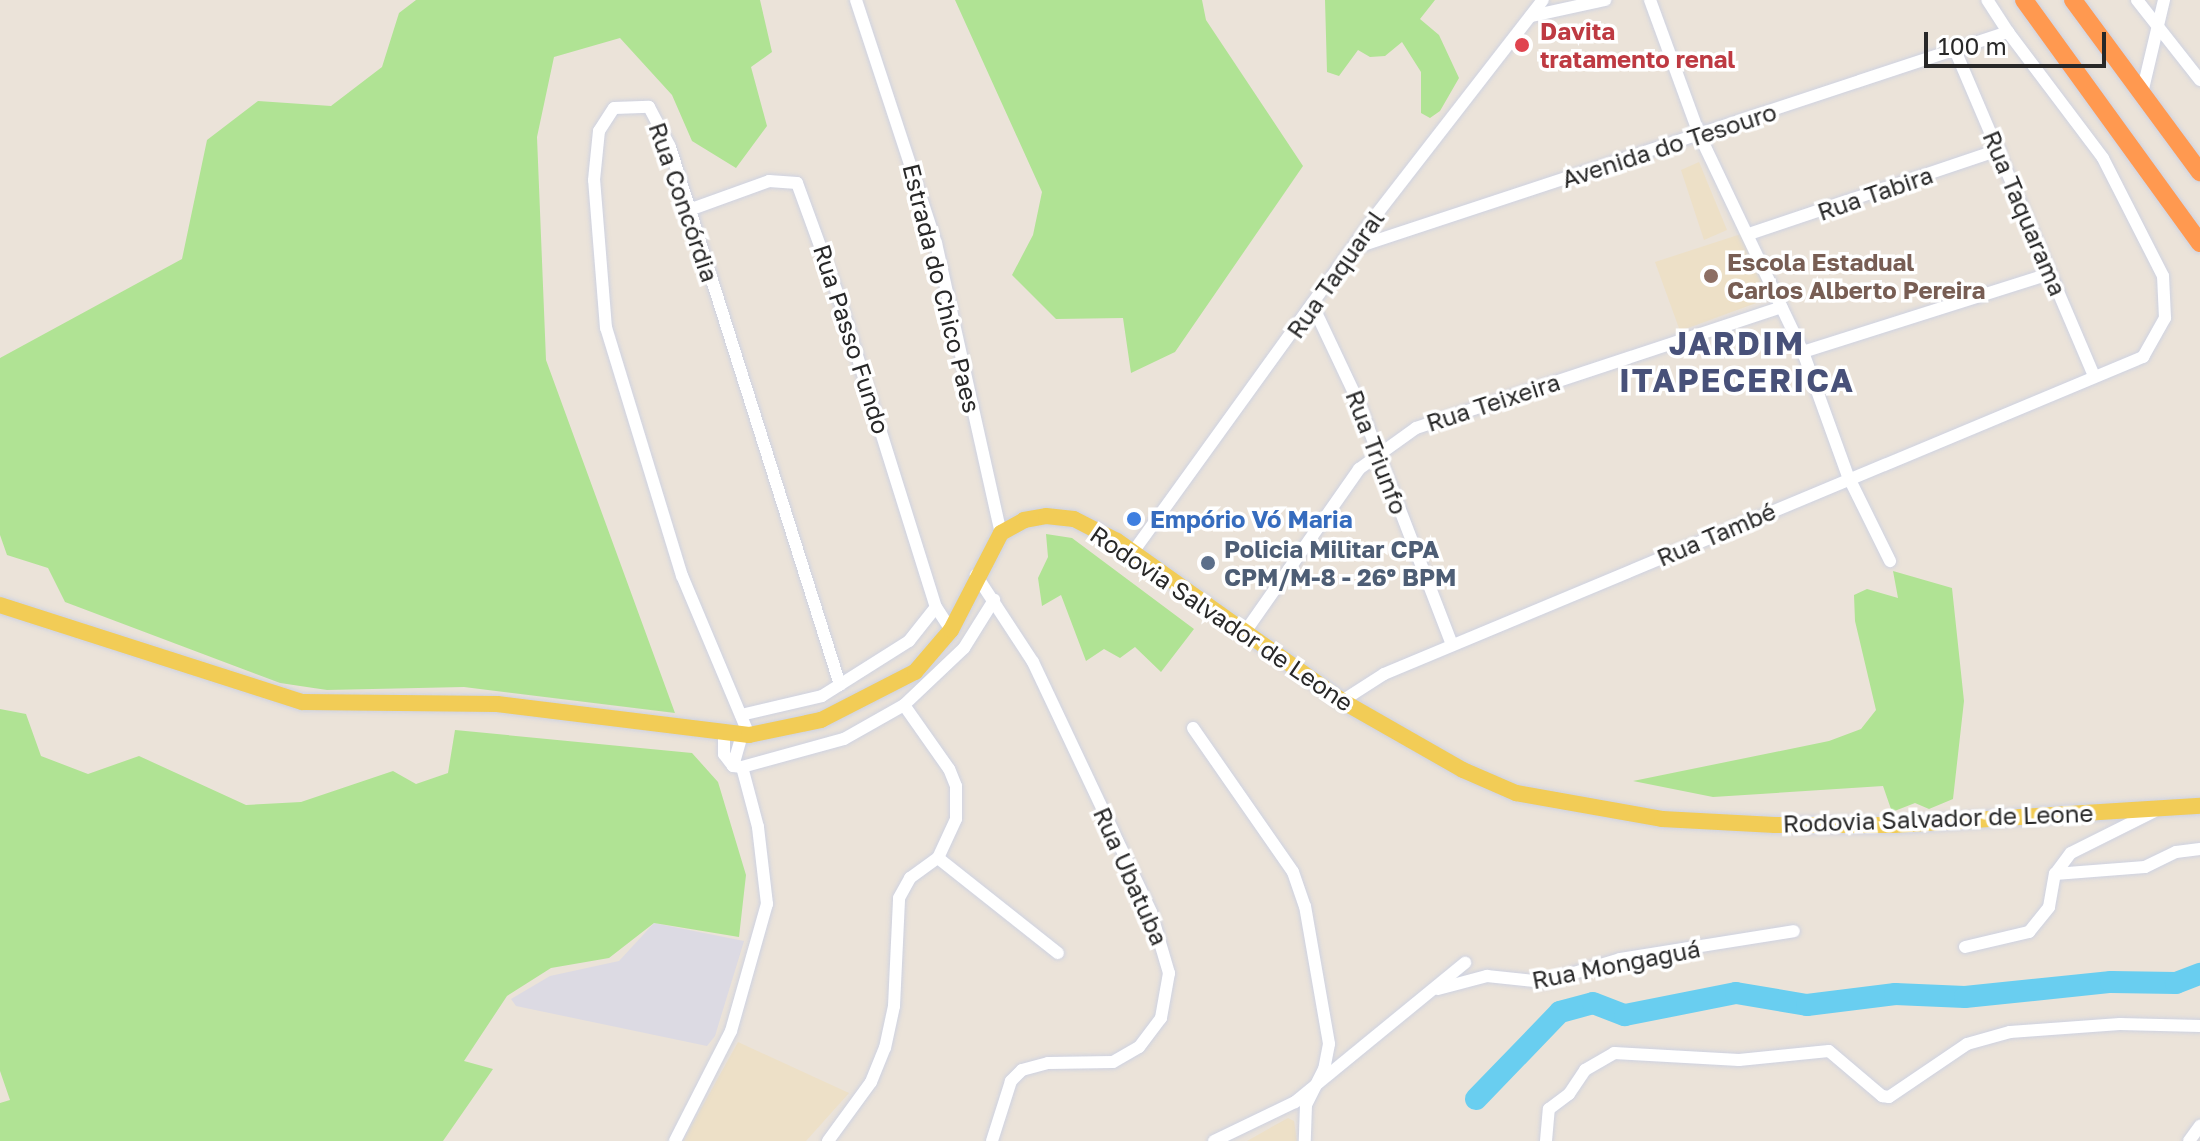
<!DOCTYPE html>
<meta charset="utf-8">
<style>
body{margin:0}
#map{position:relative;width:2200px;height:1141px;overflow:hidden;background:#ebe3d9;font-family:"Golos Text",sans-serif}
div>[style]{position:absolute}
.industrial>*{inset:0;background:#dcdae3}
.education>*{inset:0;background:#ede0c7}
.green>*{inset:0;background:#b0e394}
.river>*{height:22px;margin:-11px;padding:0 11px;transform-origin:11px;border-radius:11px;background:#69cef0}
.roads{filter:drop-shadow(0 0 2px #ced2e1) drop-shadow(0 0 2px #ced2e1)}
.minor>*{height:12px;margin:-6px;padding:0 6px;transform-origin:6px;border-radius:6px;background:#fff}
.major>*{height:16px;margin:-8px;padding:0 8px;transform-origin:8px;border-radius:8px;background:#f2cc56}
.highway>*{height:18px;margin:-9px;padding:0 9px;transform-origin:9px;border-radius:9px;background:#ff9950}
.dots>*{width:22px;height:22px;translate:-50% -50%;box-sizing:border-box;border:4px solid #fff;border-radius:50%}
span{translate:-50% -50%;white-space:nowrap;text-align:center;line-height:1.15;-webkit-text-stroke:7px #fff;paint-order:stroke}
.health-label{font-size:24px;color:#be3a42;font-weight:700}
.left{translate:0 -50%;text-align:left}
.street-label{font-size:24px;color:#282828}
.education-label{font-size:24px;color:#785e54;font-weight:700}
.shop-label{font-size:24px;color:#366cbe;font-weight:700}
.service-label{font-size:24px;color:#4e5e75;font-weight:700}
.district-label{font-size:32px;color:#485179;font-weight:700;letter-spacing:2px}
.scale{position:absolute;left:1924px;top:32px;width:182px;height:36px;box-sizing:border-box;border:4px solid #282828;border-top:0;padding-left:10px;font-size:24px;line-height:28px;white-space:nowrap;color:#282828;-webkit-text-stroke:6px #fff;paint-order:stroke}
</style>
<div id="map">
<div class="industrial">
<div style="clip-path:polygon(654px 923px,744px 941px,715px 1036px,707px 1046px,516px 1006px,511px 999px,550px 976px,619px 961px)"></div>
</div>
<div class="education">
<div style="clip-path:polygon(1699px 162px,1727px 230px,1704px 240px,1681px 170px)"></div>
<div style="clip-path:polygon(1744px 233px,1769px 290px,1767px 299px,1680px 331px,1655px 262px)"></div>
<div style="clip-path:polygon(738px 1042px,849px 1093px,806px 1141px,683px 1141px)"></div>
<div style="clip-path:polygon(1288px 1118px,1294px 1121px,1297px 1141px,1247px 1141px)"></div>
</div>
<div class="green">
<div style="clip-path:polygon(416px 0,760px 0,772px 52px,751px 67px,767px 126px,736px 168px,692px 141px,672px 95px,620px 38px,554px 57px,537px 137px,546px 360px,675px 713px,464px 687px,327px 690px,280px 683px,65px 602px,48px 568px,7px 555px,0 535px,0 358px,182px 259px,207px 140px,258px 101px,331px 106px,382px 67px,399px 13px)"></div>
<div style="clip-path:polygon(955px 0,1202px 0,1206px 20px,1303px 166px,1175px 352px,1131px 373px,1123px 318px,1056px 319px,1012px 275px,1033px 235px,1042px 192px)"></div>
<div style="clip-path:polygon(1325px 0,1435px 0,1420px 19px,1439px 35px,1459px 78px,1440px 111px,1430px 118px,1421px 113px,1421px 72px,1402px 42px,1385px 56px,1370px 57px,1358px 50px,1339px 76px,1327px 72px)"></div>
<div style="clip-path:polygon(1046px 534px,1072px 538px,1194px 629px,1161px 672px,1135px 647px,1120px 658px,1104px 649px,1086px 661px,1061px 595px,1042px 606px,1038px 578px,1048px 557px)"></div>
<div style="clip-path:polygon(1893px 571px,1952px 588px,1964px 701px,1953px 799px,1929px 809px,1915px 803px,1892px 812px,1883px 786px,1713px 797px,1633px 781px,1829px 741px,1861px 729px,1876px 710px,1855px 621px,1854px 595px,1867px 589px,1898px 598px)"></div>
<div style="clip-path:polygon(0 709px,26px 714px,41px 756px,88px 774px,139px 756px,246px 805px,301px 802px,393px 771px,416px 784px,448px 773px,455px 730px,692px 753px,718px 782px,746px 875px,739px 937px,654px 923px,609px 958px,551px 968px,507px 996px,464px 1061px,493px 1069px,443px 1141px,0 1141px,0 1103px,10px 1100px,0 1071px)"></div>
</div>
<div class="river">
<div style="left:1476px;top:1099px;width:121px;rotate:-46deg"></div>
<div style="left:1560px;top:1012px;width:34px;rotate:-15deg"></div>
<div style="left:1593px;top:1003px;width:34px;rotate:21deg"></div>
<div style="left:1625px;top:1015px;width:113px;rotate:-11.2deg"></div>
<div style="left:1736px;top:993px;width:72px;rotate:9.6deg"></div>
<div style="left:1807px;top:1005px;width:89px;rotate:-7.1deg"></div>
<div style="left:1895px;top:994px;width:70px;rotate:2.5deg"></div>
<div style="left:1965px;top:997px;width:147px;rotate:-5.9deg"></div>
<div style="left:2111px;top:982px;width:65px;rotate:0.9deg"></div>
<div style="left:2176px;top:983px;width:26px;rotate:-21deg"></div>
</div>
<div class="roads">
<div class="minor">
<div style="left:856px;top:0;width:256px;rotate:71.8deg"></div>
<div style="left:936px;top:243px;width:297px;rotate:77.4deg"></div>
<div style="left:1650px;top:0;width:143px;rotate:69.9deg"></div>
<div style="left:1699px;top:134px;width:242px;rotate:64.5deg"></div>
<div style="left:1803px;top:352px;width:132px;rotate:70.1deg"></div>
<div style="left:1848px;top:476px;width:95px;rotate:63.7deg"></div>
<div style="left:2137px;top:0;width:102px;rotate:51.8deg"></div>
<div style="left:1531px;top:16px;width:76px;rotate:-12.2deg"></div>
<div style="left:1955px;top:50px;width:354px;rotate:66.9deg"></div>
<div style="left:2142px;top:93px;width:96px;rotate:-76.7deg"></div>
<div style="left:689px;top:210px;width:85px;rotate:-19.9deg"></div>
<div style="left:769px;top:181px;width:28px;rotate:4deg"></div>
<div style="left:797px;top:183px;width:122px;rotate:69.9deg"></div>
<div style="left:839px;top:298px;width:324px;rotate:72.6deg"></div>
<div style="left:936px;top:607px;width:27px;rotate:57deg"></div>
<div style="left:1749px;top:234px;width:264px;rotate:-18.6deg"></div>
<div style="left:1354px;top:248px;width:689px;rotate:-18.28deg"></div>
<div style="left:2008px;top:32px;width:38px;rotate:-123deg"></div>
<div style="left:1313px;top:306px;width:105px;rotate:64.7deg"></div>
<div style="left:1358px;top:401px;width:261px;rotate:68.9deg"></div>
<div style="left:1803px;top:352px;width:258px;rotate:-17.6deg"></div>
<div style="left:1133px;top:552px;width:415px;rotate:-54.2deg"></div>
<div style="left:1376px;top:215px;width:272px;rotate:-52.2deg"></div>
<div style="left:976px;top:575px;width:104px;rotate:56.8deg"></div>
<div style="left:1033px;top:662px;width:276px;rotate:64.7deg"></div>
<div style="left:1151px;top:912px;width:64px;rotate:73.6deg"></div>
<div style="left:1169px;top:973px;width:46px;rotate:100.1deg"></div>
<div style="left:1161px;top:1018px;width:36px;rotate:127deg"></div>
<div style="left:1139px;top:1047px;width:30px;rotate:150deg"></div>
<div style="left:1113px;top:1062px;width:65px;rotate:179.1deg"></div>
<div style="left:1048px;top:1063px;width:27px;rotate:165deg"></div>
<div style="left:1022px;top:1070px;width:16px;rotate:135deg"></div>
<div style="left:1011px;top:1081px;width:63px;rotate:107.6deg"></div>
<div style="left:1245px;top:632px;width:199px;rotate:-55deg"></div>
<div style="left:1359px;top:469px;width:70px;rotate:-35.7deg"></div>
<div style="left:1416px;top:428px;width:385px;rotate:-18.3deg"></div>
<div style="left:1342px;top:701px;width:50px;rotate:-32.7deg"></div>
<div style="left:1384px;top:674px;width:823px;rotate:-22.67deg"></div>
<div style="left:2143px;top:357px;width:45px;rotate:-60.6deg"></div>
<div style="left:2165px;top:318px;width:42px;rotate:-92.7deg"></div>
<div style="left:2163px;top:276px;width:132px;rotate:-117deg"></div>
<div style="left:2103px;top:158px;width:158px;rotate:-127deg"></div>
<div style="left:741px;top:715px;width:83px;rotate:-13.2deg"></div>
<div style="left:822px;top:696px;width:103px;rotate:-32.3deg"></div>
<div style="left:909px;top:641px;width:43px;rotate:-51.5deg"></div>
<div style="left:1193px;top:728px;width:175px;rotate:55.2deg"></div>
<div style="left:1293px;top:872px;width:36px;rotate:71deg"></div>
<div style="left:1305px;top:906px;width:140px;rotate:80.1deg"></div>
<div style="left:1329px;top:1044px;width:25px;rotate:101deg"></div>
<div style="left:1324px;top:1069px;width:40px;rotate:116.6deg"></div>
<div style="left:1306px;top:1105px;width:36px;rotate:92deg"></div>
<div style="left:749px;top:735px;width:173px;rotate:-112.8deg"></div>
<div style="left:682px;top:576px;width:259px;rotate:-107deg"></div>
<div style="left:606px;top:328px;width:148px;rotate:-94.6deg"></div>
<div style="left:594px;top:180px;width:49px;rotate:-84.2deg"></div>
<div style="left:599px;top:131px;width:27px;rotate:-57deg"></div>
<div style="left:614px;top:108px;width:35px;rotate:-2deg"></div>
<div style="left:649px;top:107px;width:45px;rotate:62.3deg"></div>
<div style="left:670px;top:147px;width:564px;rotate:72.46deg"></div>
<div style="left:733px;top:766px;width:32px;rotate:-74deg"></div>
<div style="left:742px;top:767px;width:106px;rotate:-15.4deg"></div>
<div style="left:844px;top:739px;width:69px;rotate:-29.5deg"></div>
<div style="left:904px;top:705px;width:83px;rotate:-43.5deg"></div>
<div style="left:964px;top:648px;width:57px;rotate:-58deg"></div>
<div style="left:938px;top:858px;width:153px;rotate:38.4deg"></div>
<div style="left:2055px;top:874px;width:90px;rotate:-4.4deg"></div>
<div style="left:2145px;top:867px;width:34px;rotate:-26deg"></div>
<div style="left:2176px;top:852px;width:24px;rotate:-7deg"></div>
<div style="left:1965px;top:947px;width:66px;rotate:-13.2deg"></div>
<div style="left:2029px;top:932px;width:32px;rotate:-51deg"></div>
<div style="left:2049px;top:907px;width:34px;rotate:-80deg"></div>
<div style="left:2055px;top:874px;width:26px;rotate:-53deg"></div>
<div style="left:2071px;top:853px;width:92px;rotate:-26.6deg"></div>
<div style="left:1438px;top:989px;width:51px;rotate:-14.9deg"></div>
<div style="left:1487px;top:976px;width:57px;rotate:6deg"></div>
<div style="left:1544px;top:982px;width:79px;rotate:-16.8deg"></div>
<div style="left:1620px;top:959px;width:176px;rotate:-9.1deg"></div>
<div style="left:675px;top:1141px;width:123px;rotate:-63deg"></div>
<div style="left:731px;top:1031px;width:132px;rotate:-74.2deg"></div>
<div style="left:767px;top:904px;width:78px;rotate:-96.7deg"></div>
<div style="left:758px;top:827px;width:62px;rotate:-104.9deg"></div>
<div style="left:742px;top:767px;width:9px;rotate:-174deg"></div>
<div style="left:733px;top:766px;width:15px;rotate:-127deg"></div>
<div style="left:724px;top:754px;width:19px;rotate:-90deg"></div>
<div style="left:828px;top:1141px;width:73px;rotate:-53.9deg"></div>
<div style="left:871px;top:1082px;width:37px;rotate:-68deg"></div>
<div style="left:885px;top:1048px;width:43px;rotate:-77.9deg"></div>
<div style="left:894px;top:1006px;width:108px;rotate:-87.3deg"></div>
<div style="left:899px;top:898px;width:23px;rotate:-61deg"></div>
<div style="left:910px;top:878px;width:34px;rotate:-36deg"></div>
<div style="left:938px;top:858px;width:43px;rotate:-65.2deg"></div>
<div style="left:956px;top:819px;width:33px;rotate:-90deg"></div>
<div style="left:956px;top:786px;width:18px;rotate:-112deg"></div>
<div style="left:949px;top:769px;width:78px;rotate:-125.1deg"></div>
<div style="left:1214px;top:1141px;width:90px;rotate:-25.7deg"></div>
<div style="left:1295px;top:1102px;width:220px;rotate:-39.3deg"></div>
<div style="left:1546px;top:1141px;width:32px;rotate:-85deg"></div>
<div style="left:1549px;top:1109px;width:25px;rotate:-37deg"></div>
<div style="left:1569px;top:1094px;width:29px;rotate:-56deg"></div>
<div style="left:1585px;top:1070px;width:34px;rotate:-30deg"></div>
<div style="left:1614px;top:1053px;width:125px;rotate:3.2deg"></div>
<div style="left:1739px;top:1060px;width:90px;rotate:-5.7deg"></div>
<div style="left:1829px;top:1051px;width:70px;rotate:40.3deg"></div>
<div style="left:1882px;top:1096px;width:7px;rotate:8deg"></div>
<div style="left:1889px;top:1097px;width:94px;rotate:-34.2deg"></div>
<div style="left:1967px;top:1044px;width:45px;rotate:-15.6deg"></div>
<div style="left:2010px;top:1032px;width:110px;rotate:-4.2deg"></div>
<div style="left:2120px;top:1024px;width:80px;rotate:1.4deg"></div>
<div style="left:2189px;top:1141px;width:19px;rotate:-54deg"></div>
</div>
<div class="major">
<div style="left:0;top:605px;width:317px;rotate:17.8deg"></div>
<div style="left:302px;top:702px;width:195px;rotate:0.6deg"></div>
<div style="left:497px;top:704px;width:254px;rotate:7deg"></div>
<div style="left:749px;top:735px;width:74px;rotate:-11.8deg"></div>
<div style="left:821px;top:720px;width:106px;rotate:-27.1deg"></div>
<div style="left:915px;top:672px;width:55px;rotate:-49.4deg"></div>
<div style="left:951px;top:630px;width:109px;rotate:-62.7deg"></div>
<div style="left:1001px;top:533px;width:26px;rotate:-29deg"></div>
<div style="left:1024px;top:520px;width:22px;rotate:-10deg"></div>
<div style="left:1046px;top:516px;width:28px;rotate:6deg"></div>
<div style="left:1074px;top:519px;width:48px;rotate:27.1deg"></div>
<div style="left:1117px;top:541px;width:276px;rotate:35.4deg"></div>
<div style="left:1342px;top:701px;width:139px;rotate:29.7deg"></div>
<div style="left:1463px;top:770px;width:58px;rotate:23.5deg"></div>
<div style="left:1516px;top:793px;width:148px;rotate:10.1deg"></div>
<div style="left:1662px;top:819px;width:113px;rotate:3deg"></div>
<div style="left:1775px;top:825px;width:119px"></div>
<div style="left:1894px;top:825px;width:307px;rotate:-3.6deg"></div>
</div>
<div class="highway">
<div style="left:2024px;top:0;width:300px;rotate:54.1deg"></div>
<div style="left:2073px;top:0;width:214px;rotate:53.6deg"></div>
</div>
</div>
<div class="dots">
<div style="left:1522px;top:45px;background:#e0444e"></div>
<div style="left:1711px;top:276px;background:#8d6e63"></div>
<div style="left:1134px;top:519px;background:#3f7fe0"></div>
<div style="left:1208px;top:563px;background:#5c6f8a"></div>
</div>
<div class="health-label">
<span class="left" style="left:1540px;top:45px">Davita<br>tratamento renal</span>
</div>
<div class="street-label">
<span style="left:1669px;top:145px;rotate:-18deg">Avenida do Tesouro</span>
<span style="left:1875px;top:193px;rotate:-19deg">Rua Tabira</span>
<span style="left:684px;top:202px;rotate:71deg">Rua Concórdia</span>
<span style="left:2025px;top:213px;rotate:67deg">Rua Taquarama</span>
<span style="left:1335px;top:274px;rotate:-55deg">Rua Taquaral</span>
<span style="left:942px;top:288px;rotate:76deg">Estrada do Chico Paes</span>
<span style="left:852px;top:339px;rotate:72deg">Rua Passo Fundo</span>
<span style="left:1493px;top:402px;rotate:-18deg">Rua Teixeira</span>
<span style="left:1377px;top:452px;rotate:69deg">Rua Triunfo</span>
<span style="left:1716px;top:534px;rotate:-23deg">Rua També</span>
<span style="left:1222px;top:618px;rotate:34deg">Rodovia Salvador de Leone</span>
<span style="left:1938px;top:818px;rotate:-2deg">Rodovia Salvador de Leone</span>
<span style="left:1131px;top:876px;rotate:66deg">Rua Ubatuba</span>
<span style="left:1616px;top:964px;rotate:-11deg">Rua Mongaguá</span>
</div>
<div class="education-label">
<span class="left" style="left:1727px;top:276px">Escola Estadual<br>Carlos Alberto Pereira</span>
</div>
<div class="shop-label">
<span class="left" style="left:1150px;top:519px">Empório Vó Maria</span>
</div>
<div class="service-label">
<span class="left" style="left:1224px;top:563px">Policia Militar CPA<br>CPM/M-8 - 26º BPM</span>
</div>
<div class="district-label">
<span style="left:1737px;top:362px">JARDIM<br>ITAPECERICA</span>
</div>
<div class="scale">100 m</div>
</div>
